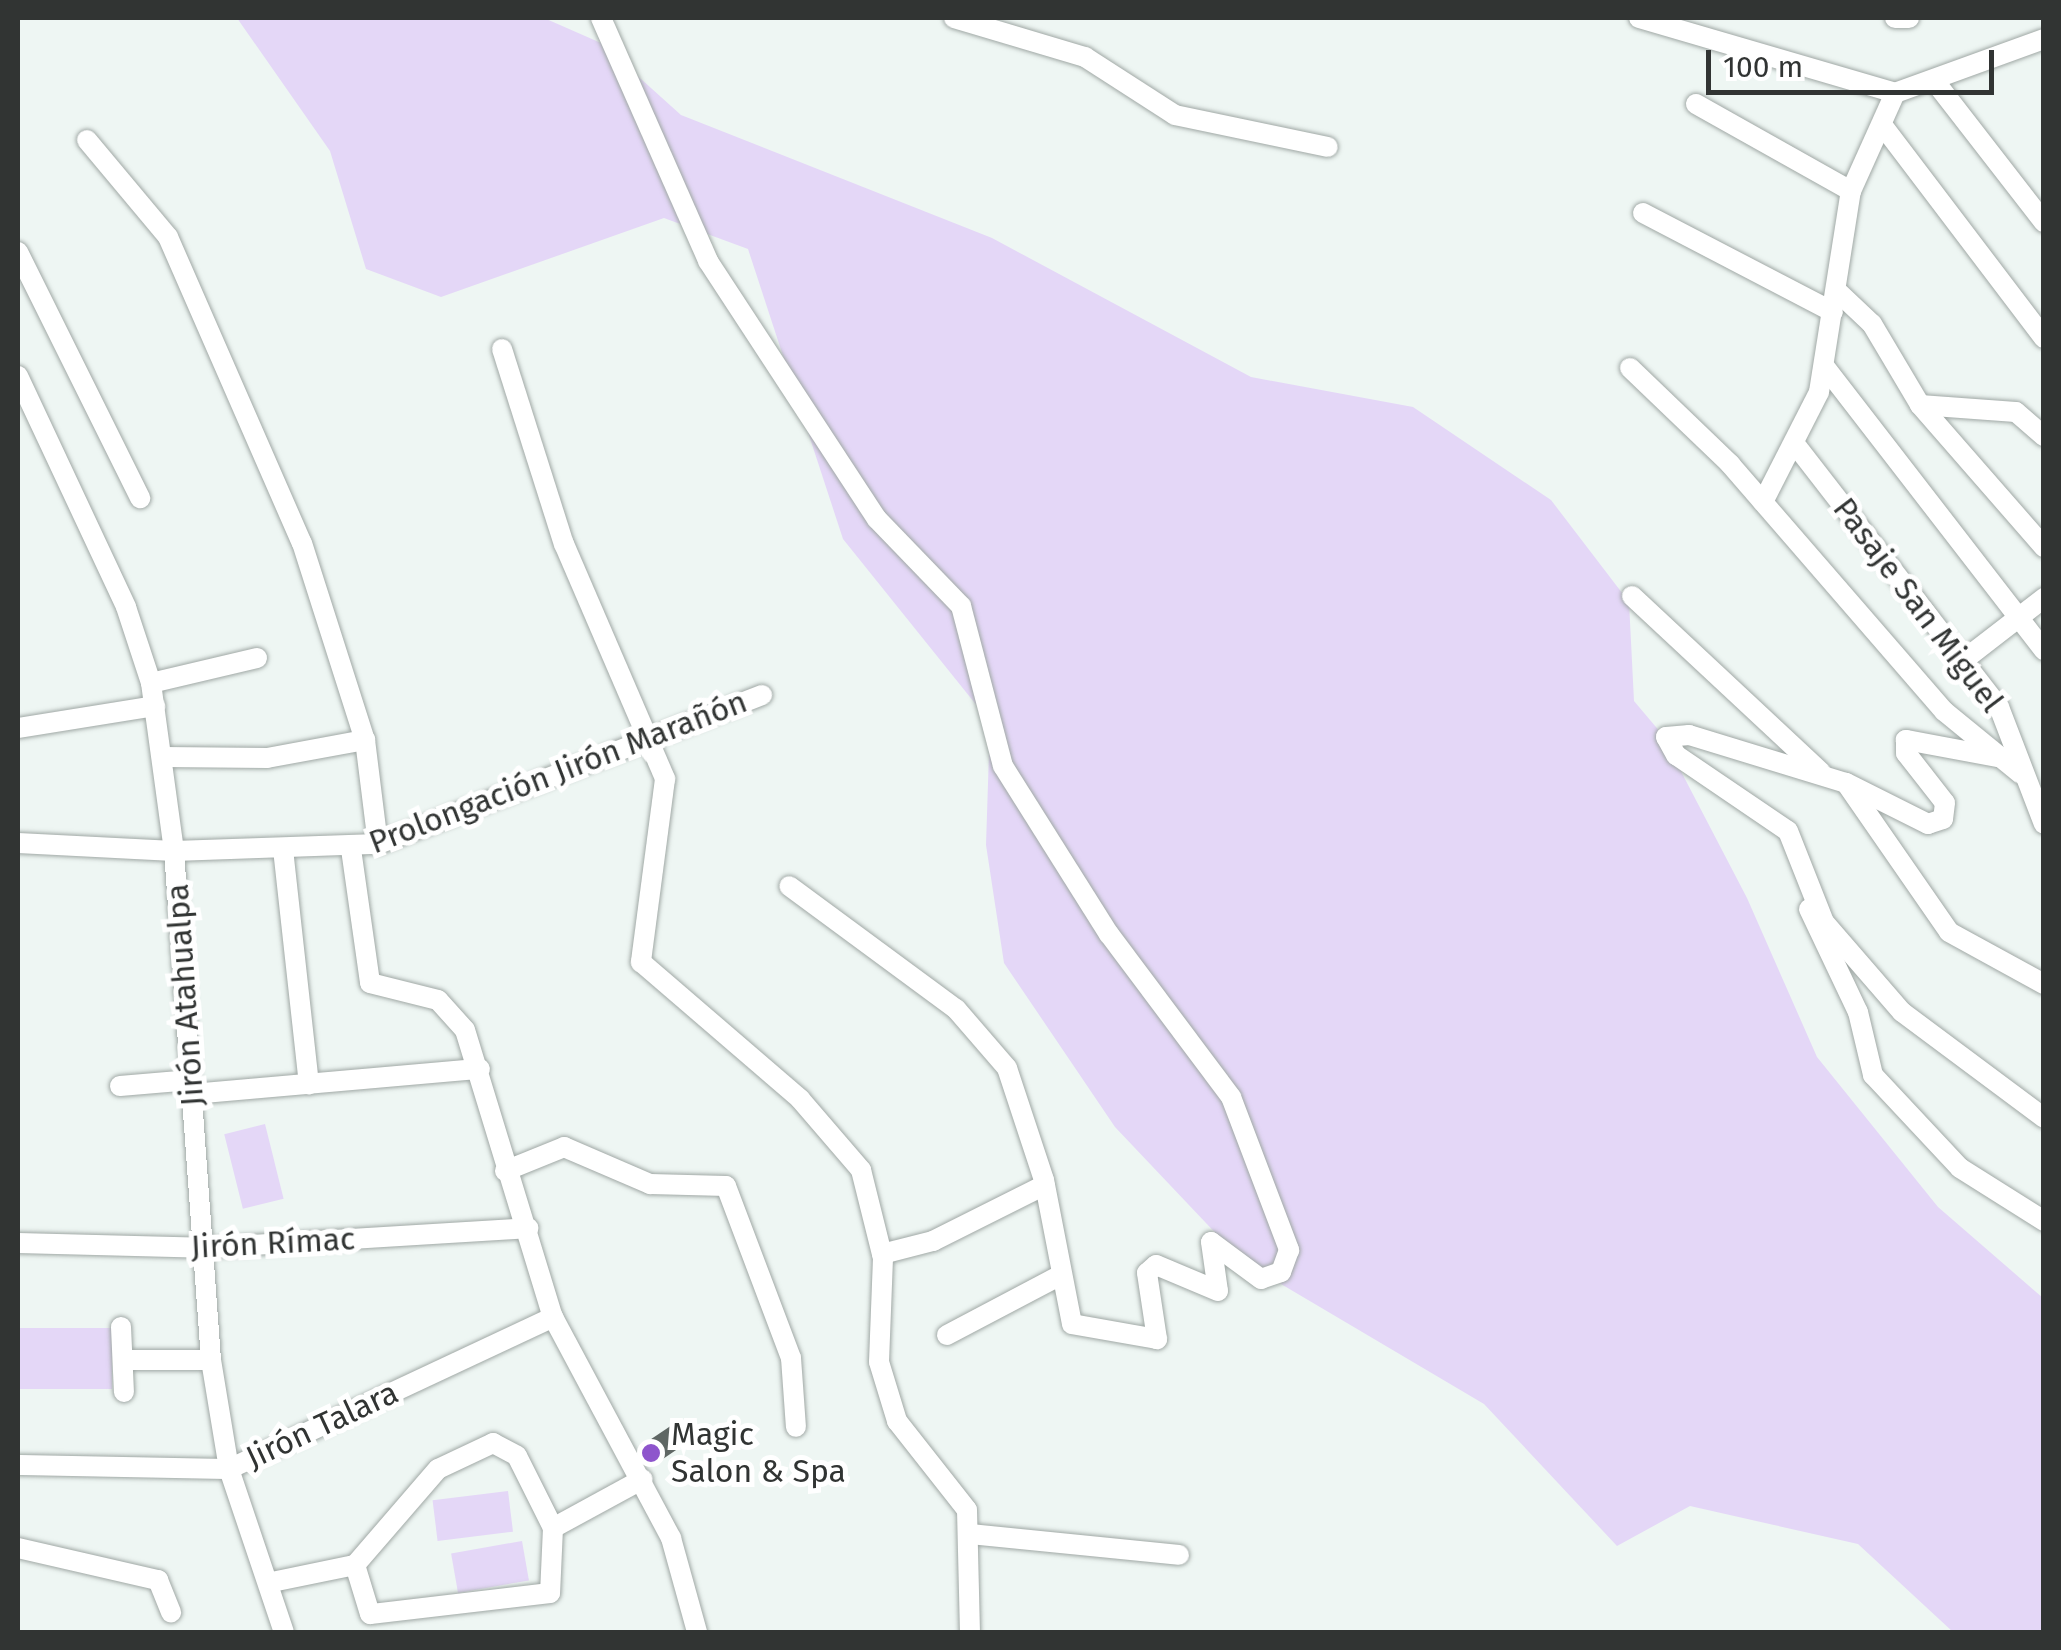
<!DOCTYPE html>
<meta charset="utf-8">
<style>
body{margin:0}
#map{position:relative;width:2061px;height:1650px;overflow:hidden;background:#eef6f3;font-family:"Fira Sans",sans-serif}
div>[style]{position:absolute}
.green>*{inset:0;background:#e4d7f7;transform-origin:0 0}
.building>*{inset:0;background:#5f6764;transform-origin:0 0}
.roads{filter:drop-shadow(0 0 2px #a0a8a5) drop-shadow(0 0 2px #a0a8a5)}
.minor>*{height:20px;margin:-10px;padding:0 10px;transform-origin:10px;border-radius:10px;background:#fff}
.dots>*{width:28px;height:28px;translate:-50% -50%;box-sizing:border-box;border:5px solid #fff;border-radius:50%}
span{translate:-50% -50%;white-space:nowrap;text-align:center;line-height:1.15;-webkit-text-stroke:10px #fff;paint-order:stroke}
.street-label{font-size:32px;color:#313433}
.poi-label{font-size:32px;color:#313433}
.left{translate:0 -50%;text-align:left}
.frame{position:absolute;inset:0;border:20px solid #313433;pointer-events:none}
.scale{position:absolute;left:1706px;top:50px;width:288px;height:45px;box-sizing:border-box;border:5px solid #313433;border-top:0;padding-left:12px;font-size:30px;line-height:35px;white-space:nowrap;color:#313433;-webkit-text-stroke:8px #fff;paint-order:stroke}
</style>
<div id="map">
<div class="green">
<div style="clip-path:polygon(237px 18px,544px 18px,601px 43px,681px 115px,992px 238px,1251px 377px,1413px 407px,1551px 500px,1629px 602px,1634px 701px,1661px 733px,1747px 898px,1817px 1057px,1938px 1207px,2043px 1298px,2043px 1632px,1953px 1632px,1858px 1544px,1690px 1506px,1617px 1546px,1484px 1404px,1242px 1261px,1115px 1127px,1004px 963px,986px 845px,990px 722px,843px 539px,748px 249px,664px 218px,441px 297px,366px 269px,330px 151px)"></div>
<div style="left:265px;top:1124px;width:77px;height:42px;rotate:76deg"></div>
<div style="left:19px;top:1328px;width:93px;height:61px"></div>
<div style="left:508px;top:1491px;width:41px;height:76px;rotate:83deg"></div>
<div style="left:522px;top:1541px;width:40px;height:72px;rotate:80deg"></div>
</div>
<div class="building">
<div style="left:678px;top:1421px;width:23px;height:48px;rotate:56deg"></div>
</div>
<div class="roads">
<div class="minor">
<div style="left:601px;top:18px;width:266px;rotate:66.2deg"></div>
<div style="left:708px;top:261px;width:308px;rotate:56.8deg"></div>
<div style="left:877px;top:519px;width:121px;rotate:46deg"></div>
<div style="left:961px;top:606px;width:165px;rotate:75.3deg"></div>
<div style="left:1003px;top:766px;width:199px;rotate:57.8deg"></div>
<div style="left:1109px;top:934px;width:204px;rotate:53.2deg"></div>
<div style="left:1231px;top:1097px;width:164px;rotate:69.2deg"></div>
<div style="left:1289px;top:1250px;width:23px;rotate:110deg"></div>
<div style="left:1281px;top:1272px;width:21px;rotate:161deg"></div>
<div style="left:1261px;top:1279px;width:62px;rotate:-143.5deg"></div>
<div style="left:1211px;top:1242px;width:49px;rotate:81.9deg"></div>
<div style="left:1218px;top:1291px;width:67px;rotate:-157.2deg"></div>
<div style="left:1156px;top:1265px;width:12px;rotate:138deg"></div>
<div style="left:1147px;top:1273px;width:67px;rotate:81.4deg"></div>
<div style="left:1157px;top:1339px;width:86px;rotate:-170deg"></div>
<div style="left:1072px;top:1324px;width:147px;rotate:-101deg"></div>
<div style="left:1044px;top:1180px;width:118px;rotate:-108.3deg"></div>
<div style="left:1007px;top:1068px;width:78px;rotate:-130.8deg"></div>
<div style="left:956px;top:1009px;width:207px;rotate:-143.6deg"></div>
<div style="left:954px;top:18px;width:137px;rotate:16.6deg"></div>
<div style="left:1085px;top:57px;width:107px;rotate:32.8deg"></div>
<div style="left:1175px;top:115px;width:156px;rotate:11.8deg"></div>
<div style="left:1639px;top:18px;width:267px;rotate:16.3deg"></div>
<div style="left:1895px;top:93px;width:158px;rotate:-19.9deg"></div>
<div style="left:1895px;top:18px;width:14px"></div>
<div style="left:1936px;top:83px;width:176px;rotate:52.2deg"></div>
<div style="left:1696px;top:104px;width:178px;rotate:29.3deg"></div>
<div style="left:1883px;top:126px;width:266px;rotate:52.8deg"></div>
<div style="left:87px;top:140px;width:126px;rotate:50.1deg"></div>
<div style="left:168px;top:237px;width:334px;rotate:66.4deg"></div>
<div style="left:302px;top:543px;width:207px;rotate:72.3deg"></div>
<div style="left:365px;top:740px;width:105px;rotate:82.9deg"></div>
<div style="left:1643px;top:213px;width:214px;rotate:27.5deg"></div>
<div style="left:18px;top:252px;width:275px;rotate:63.6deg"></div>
<div style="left:1837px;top:291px;width:48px;rotate:43.3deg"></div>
<div style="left:1872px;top:324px;width:94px;rotate:59.3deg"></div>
<div style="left:1920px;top:405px;width:189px;rotate:48.9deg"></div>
<div style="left:502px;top:349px;width:205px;rotate:72.4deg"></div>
<div style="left:564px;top:544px;width:256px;rotate:66.7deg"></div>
<div style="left:665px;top:779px;width:185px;rotate:97.5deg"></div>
<div style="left:641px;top:962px;width:210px;rotate:40.7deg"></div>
<div style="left:800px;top:1099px;width:94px;rotate:49.3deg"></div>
<div style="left:861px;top:1170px;width:91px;rotate:76deg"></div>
<div style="left:883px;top:1258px;width:104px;rotate:92.2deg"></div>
<div style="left:879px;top:1362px;width:62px;rotate:73deg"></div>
<div style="left:897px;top:1421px;width:113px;rotate:51.8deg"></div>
<div style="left:967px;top:1510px;width:122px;rotate:88.6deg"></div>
<div style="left:1825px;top:367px;width:358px;rotate:52.3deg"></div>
<div style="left:1630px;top:368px;width:139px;rotate:43.8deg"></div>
<div style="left:1730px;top:464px;width:327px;rotate:49.1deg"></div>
<div style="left:1944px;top:711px;width:99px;rotate:39.3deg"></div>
<div style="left:18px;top:376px;width:255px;rotate:64.9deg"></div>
<div style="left:126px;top:607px;width:80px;rotate:71.8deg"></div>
<div style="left:151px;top:683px;width:170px;rotate:82.2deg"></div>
<div style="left:174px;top:851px;width:510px;rotate:85.84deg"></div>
<div style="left:211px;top:1360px;width:110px;rotate:80.6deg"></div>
<div style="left:229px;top:1469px;width:172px;rotate:71.4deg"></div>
<div style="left:1920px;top:405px;width:96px;rotate:4.2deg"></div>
<div style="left:2016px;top:412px;width:37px;rotate:41deg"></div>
<div style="left:1798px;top:448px;width:328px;rotate:52.2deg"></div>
<div style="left:1999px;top:707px;width:125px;rotate:69deg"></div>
<div style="left:1763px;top:502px;width:123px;rotate:-63deg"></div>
<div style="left:1819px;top:392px;width:204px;rotate:-81deg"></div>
<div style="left:1851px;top:191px;width:107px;rotate:-65.8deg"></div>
<div style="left:1632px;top:596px;width:258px;rotate:43deg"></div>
<div style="left:1965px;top:659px;width:100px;rotate:-37.7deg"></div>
<div style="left:151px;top:683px;width:109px;rotate:-13.3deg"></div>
<div style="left:18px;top:728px;width:139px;rotate:-9.1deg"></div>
<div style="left:164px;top:757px;width:103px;rotate:0.6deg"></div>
<div style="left:267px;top:758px;width:100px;rotate:-10.4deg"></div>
<div style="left:1997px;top:757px;width:93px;rotate:-169.4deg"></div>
<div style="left:1906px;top:740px;width:13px;rotate:90deg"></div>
<div style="left:1906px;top:753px;width:63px;rotate:52deg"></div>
<div style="left:1945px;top:803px;width:16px;rotate:97deg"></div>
<div style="left:1943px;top:819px;width:16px;rotate:162deg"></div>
<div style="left:1928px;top:824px;width:92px;rotate:-153.4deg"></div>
<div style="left:1846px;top:783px;width:164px;rotate:-163deg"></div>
<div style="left:1689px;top:735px;width:23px;rotate:175deg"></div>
<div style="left:1666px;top:737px;width:21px;rotate:61deg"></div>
<div style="left:1676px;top:755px;width:135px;rotate:34.2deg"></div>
<div style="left:1788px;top:831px;width:98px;rotate:68.4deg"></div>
<div style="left:1824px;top:922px;width:119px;rotate:49.1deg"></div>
<div style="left:1902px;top:1012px;width:177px;rotate:36.7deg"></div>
<div style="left:1846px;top:783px;width:181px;rotate:55.3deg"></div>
<div style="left:1949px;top:932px;width:108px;rotate:28.7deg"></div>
<div style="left:18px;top:843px;width:156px;rotate:2.9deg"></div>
<div style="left:174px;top:851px;width:204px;rotate:-2deg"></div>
<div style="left:378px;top:844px;width:412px;rotate:-21.2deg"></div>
<div style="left:283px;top:849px;width:237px;rotate:83.7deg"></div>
<div style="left:351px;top:849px;width:135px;rotate:81.9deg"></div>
<div style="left:370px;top:983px;width:70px;rotate:14deg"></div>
<div style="left:438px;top:1000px;width:40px;rotate:48deg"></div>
<div style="left:465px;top:1030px;width:300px;rotate:73deg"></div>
<div style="left:553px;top:1317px;width:251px;rotate:61.9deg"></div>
<div style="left:671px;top:1538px;width:98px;rotate:74.5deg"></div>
<div style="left:1809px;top:909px;width:114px;rotate:64.6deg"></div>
<div style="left:1858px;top:1012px;width:65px;rotate:76.6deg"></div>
<div style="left:1873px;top:1075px;width:127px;rotate:46.9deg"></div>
<div style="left:1960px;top:1168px;width:99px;rotate:32.2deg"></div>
<div style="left:120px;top:1086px;width:71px;rotate:-4.8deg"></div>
<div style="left:192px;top:1094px;width:289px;rotate:-5deg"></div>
<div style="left:505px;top:1171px;width:64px;rotate:-22.1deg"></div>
<div style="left:564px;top:1147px;width:94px;rotate:23.3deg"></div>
<div style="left:650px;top:1184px;width:76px;rotate:1.5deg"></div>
<div style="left:726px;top:1186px;width:184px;rotate:69.3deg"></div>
<div style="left:791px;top:1358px;width:69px;rotate:85.9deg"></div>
<div style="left:18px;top:1243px;width:185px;rotate:1.5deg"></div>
<div style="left:203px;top:1248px;width:326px;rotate:-3.5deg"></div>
<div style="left:882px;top:1254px;width:53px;rotate:-14.3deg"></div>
<div style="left:933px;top:1241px;width:125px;rotate:-26.6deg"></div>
<div style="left:121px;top:1327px;width:65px;rotate:87.4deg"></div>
<div style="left:947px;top:1335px;width:129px;rotate:-27.8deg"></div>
<div style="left:123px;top:1360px;width:88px"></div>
<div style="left:18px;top:1465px;width:211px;rotate:1.1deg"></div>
<div style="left:229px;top:1469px;width:358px;rotate:-25.1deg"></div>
<div style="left:553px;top:1528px;width:102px;rotate:-28.6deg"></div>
<div style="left:970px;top:1534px;width:210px;rotate:5.7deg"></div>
<div style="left:18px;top:1548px;width:144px;rotate:12.9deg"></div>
<div style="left:158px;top:1580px;width:35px;rotate:68deg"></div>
<div style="left:272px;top:1582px;width:85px;rotate:-11.6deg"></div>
<div style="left:355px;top:1565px;width:127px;rotate:-49.2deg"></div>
<div style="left:438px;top:1469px;width:61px;rotate:-25.3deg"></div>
<div style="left:493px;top:1443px;width:27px;rotate:28deg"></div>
<div style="left:517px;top:1456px;width:80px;rotate:63.4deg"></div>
<div style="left:553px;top:1528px;width:65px;rotate:92.6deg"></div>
<div style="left:550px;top:1593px;width:181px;rotate:173.3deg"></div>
<div style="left:370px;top:1614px;width:51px;rotate:-107deg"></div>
</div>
</div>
<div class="dots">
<div style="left:651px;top:1453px;background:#8e55cc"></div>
</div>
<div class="street-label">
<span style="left:1918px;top:605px;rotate:53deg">Pasaje San Miguel</span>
<span style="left:558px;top:772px;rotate:-21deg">Prolongación Jirón Marañón</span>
<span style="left:185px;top:995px;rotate:-94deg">Jirón Atahualpa</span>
<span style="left:273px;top:1243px;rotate:-3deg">Jirón Rímac</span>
<span style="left:322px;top:1425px;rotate:-25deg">Jirón Talara</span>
</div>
<div class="poi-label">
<span class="left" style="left:671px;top:1453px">Magic<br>Salon &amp; Spa</span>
</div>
<div class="frame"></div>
<div class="scale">100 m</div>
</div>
